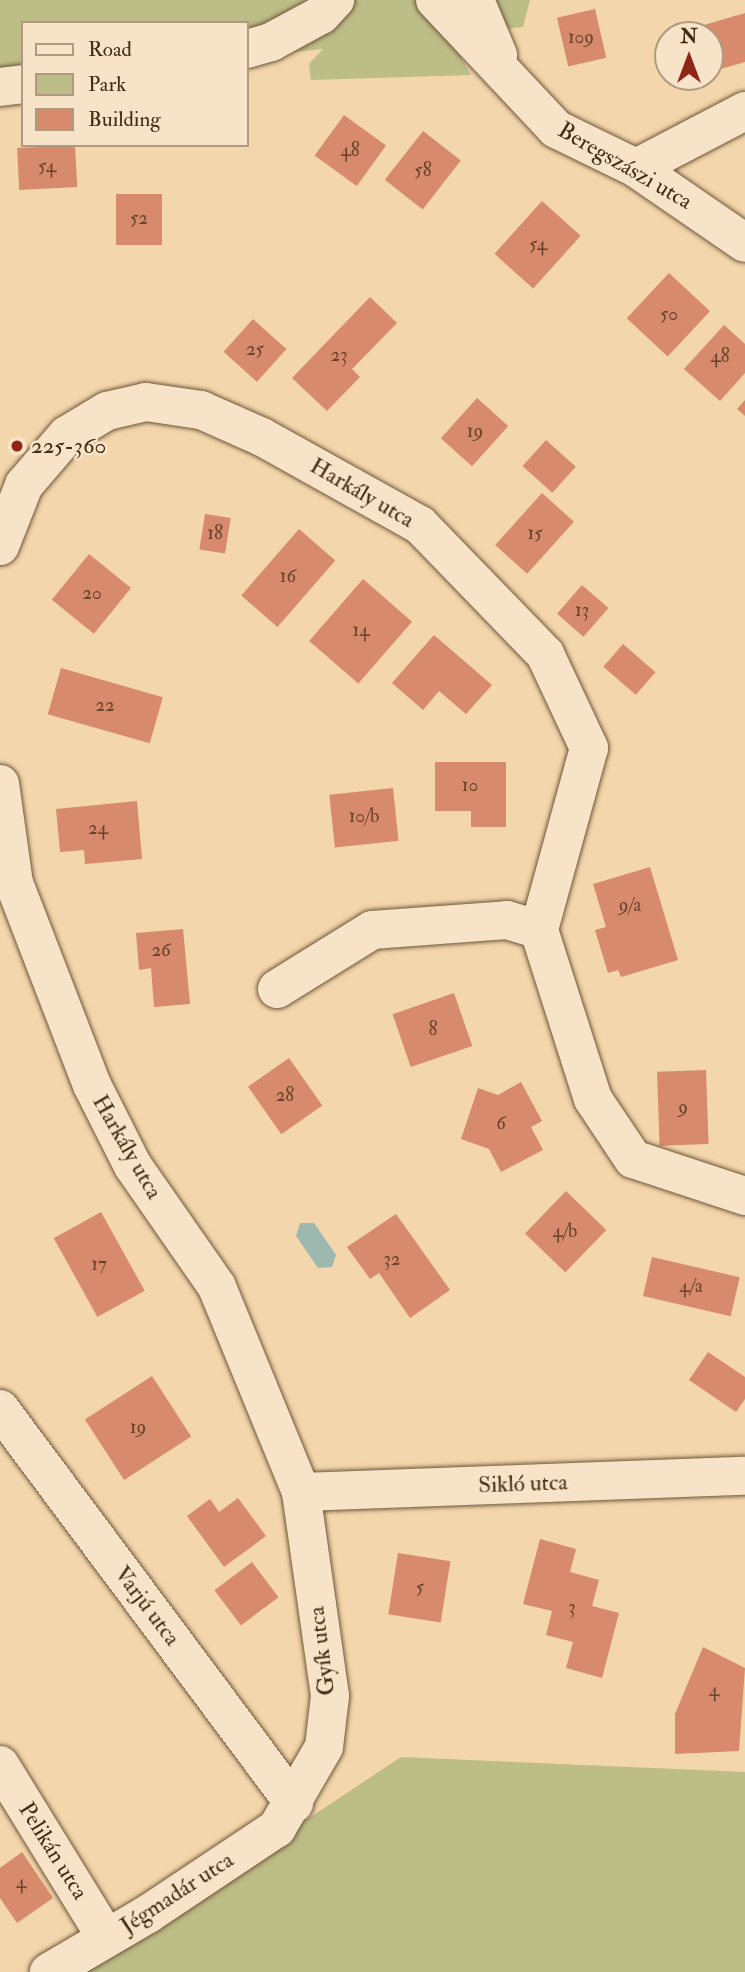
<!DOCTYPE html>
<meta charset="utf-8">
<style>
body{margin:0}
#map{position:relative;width:745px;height:1972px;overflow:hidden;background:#f3d6ab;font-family:"IM FELL Double Pica",serif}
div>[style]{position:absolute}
.green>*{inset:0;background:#bdbd87}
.water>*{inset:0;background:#9cb8af}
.building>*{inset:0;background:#d88a6d;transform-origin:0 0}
.roads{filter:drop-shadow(0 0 2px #6f563a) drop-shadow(0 0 2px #6f563a)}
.street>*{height:38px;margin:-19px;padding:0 19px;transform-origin:19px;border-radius:19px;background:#f7e4c8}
.dots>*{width:19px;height:19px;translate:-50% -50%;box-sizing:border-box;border:4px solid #f7e4c8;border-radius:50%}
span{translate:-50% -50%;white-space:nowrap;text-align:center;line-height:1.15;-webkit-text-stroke:5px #f7e4c8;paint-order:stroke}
.number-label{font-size:19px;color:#68432b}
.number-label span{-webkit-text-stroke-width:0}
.street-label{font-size:23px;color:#432b15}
.poi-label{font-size:23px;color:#432b15}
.left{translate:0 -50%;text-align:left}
.legend{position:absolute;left:21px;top:21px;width:228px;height:126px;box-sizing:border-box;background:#f7e4c8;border:2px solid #af9a80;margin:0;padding:9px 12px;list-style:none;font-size:21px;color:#432b15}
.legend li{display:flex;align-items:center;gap:14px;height:35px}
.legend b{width:35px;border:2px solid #af9a80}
.north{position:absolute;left:654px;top:21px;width:70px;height:70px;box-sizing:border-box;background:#f7e4c8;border:2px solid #af9a80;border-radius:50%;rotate:0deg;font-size:19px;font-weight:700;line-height:28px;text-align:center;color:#432b15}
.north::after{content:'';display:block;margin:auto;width:24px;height:32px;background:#8f2418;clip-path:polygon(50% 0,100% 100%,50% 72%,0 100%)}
</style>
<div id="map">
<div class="green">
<div style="clip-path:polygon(0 0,530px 0,523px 27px,448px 35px,471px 75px,311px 80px,309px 64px,323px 49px,247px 57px,247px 23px,23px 23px,23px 81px,0 84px)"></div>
<div style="clip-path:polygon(401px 1757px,745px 1772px,745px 1972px,78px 1972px)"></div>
</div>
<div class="water">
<div style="clip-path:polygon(300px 1223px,314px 1223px,336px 1255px,332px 1267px,318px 1268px,296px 1236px)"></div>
</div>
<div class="building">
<div style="left:595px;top:9px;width:50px;height:39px;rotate:77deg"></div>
<div style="clip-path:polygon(745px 13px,745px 62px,710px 72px,710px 35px,696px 35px,694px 28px)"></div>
<div style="left:344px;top:115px;width:52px;height:50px;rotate:36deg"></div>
<div style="left:423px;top:131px;width:48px;height:62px;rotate:38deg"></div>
<div style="left:75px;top:145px;width:42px;height:58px;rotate:87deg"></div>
<div style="left:116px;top:194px;width:46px;height:51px"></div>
<div style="left:542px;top:201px;width:52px;height:71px;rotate:42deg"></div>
<div style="left:669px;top:273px;width:56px;height:62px;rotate:43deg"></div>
<div style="clip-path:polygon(370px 297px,397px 323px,352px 369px,360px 377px,327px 411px,292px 378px)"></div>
<div style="left:253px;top:319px;width:45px;height:44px;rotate:42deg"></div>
<div style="clip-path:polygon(724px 325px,745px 344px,745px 373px,720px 401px,684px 369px)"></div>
<div style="left:477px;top:398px;width:42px;height:54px;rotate:42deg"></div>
<div style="clip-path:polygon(745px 400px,745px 416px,737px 409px)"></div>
<div style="left:546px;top:440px;width:40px;height:35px;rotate:42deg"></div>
<div style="left:542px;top:493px;width:43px;height:70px;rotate:42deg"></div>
<div style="left:205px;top:514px;width:26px;height:36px;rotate:9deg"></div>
<div style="left:299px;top:529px;width:48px;height:88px;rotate:41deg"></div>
<div style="left:89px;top:554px;width:54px;height:59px;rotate:39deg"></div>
<div style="left:363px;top:579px;width:65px;height:82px;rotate:41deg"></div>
<div style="left:582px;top:585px;width:35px;height:38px;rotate:41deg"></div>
<div style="clip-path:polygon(434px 635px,492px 685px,466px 714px,439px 691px,423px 710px,392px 683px)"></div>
<div style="left:623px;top:644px;width:43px;height:30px;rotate:41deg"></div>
<div style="left:61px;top:668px;width:106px;height:48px;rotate:16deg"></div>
<div style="clip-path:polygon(435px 762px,506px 762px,506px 827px,471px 827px,471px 811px,435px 811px)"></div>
<div style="left:393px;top:788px;width:53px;height:64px;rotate:84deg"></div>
<div style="clip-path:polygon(137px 801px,142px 859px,85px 864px,84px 850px,60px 852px,56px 809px)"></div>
<div style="clip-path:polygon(650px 867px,678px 960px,621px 977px,618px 970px,608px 973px,595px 930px,606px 927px,593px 884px)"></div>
<div style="clip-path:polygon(183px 929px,190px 1004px,154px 1007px,151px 968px,139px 970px,136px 933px)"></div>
<div style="left:454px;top:993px;width:56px;height:65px;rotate:71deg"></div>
<div style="left:289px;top:1058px;width:58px;height:50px;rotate:55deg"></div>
<div style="left:706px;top:1070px;width:74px;height:49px;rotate:88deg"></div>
<div style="clip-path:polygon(521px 1082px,542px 1121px,531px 1127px,543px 1150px,501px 1172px,489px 1149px,461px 1139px,478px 1088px,498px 1095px)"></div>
<div style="left:566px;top:1191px;width:56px;height:59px;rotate:44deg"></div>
<div style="left:101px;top:1212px;width:90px;height:54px;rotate:61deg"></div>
<div style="clip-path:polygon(396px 1214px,450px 1290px,410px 1318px,379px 1273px,370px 1279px,347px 1247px)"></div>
<div style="left:652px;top:1257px;width:90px;height:40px;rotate:13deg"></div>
<div style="clip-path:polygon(708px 1352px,745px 1377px,745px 1399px,736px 1412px,689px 1380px)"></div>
<div style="left:152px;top:1376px;width:72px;height:80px;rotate:57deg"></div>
<div style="clip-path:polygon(238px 1498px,266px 1536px,224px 1567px,187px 1516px,210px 1499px,219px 1512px)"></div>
<div style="clip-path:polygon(540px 1539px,576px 1549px,570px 1572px,599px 1580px,592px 1606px,619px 1613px,602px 1678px,566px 1668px,573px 1642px,546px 1635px,552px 1611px,523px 1604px)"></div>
<div style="left:398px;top:1553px;width:53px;height:62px;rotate:9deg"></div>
<div style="left:252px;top:1562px;width:44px;height:47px;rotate:53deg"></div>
<div style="clip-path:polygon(703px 1647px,745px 1668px,739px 1751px,675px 1754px,675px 1714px)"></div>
<div style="clip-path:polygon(22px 1852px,53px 1898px,17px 1923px,0 1898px,0 1868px)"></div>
</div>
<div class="roads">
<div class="street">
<div style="left:435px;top:0;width:177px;rotate:46.8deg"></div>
<div style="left:556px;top:129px;width:89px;rotate:26deg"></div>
<div style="left:636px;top:168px;width:132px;rotate:34.5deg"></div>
<div style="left:475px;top:0;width:60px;rotate:67.3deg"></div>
<div style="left:247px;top:49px;width:25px;rotate:-16deg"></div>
<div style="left:271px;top:42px;width:57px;rotate:-28.4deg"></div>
<div style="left:321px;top:15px;width:21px;rotate:-47deg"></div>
<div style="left:0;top:87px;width:23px;rotate:-7deg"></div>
<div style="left:636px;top:168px;width:123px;rotate:-27.6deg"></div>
<div style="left:0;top:546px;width:66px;rotate:-68.5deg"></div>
<div style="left:24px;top:485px;width:66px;rotate:-49.3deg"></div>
<div style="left:67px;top:435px;width:47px;rotate:-31deg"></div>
<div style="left:107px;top:411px;width:40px;rotate:-13deg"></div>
<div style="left:146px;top:402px;width:56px;rotate:8.3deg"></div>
<div style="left:201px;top:410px;width:67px;rotate:23.9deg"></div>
<div style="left:262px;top:437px;width:181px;rotate:29.1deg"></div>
<div style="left:420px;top:525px;width:180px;rotate:45.9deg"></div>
<div style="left:545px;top:654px;width:104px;rotate:64.9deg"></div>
<div style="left:589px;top:748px;width:189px;rotate:105.4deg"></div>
<div style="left:539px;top:930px;width:177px;rotate:72.3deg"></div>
<div style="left:593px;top:1099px;width:72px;rotate:56.3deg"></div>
<div style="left:633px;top:1159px;width:118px;rotate:18.3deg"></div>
<div style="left:0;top:784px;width:100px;rotate:82deg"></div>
<div style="left:14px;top:883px;width:217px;rotate:68.9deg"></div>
<div style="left:92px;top:1085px;width:91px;rotate:63.2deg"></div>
<div style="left:133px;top:1166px;width:147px;rotate:55.2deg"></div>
<div style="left:217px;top:1287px;width:222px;rotate:67.7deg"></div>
<div style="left:301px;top:1492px;width:206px;rotate:81.9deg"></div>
<div style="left:330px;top:1696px;width:51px;rotate:96.7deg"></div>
<div style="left:324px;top:1747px;width:94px;rotate:120.1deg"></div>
<div style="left:277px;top:1828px;width:155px;rotate:146.3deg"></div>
<div style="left:148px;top:1914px;width:115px;rotate:149.6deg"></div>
<div style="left:277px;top:989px;width:112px;rotate:-31.8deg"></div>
<div style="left:372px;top:930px;width:135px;rotate:-4.2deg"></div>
<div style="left:507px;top:920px;width:34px;rotate:17deg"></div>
<div style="left:0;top:1409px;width:492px;rotate:53.3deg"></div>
<div style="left:301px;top:1492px;width:444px;rotate:-2.1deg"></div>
<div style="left:0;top:1765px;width:202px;rotate:58.4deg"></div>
</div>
</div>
<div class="dots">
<div style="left:17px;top:446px;background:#8f2418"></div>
</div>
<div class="number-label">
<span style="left:581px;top:38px">109</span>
<span style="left:350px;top:151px">48</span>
<span style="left:47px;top:167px">54</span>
<span style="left:423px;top:171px">58</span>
<span style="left:139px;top:219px">52</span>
<span style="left:538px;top:245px">54</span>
<span style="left:669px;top:315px">50</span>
<span style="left:255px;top:350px">25</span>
<span style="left:339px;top:356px">23</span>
<span style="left:720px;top:357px">48</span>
<span style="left:475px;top:432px">19</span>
<span style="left:215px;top:534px">18</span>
<span style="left:535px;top:534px">15</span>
<span style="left:288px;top:577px">16</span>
<span style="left:92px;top:594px">20</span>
<span style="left:582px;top:611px">13</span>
<span style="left:361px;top:631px">14</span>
<span style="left:105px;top:706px">22</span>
<span style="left:470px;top:786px">10</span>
<span style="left:364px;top:817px">10/b</span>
<span style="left:98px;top:829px">24</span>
<span style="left:630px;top:906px">9/a</span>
<span style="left:161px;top:951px">26</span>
<span style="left:433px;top:1030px">8</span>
<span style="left:285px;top:1096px">28</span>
<span style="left:683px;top:1108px">9</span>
<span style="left:501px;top:1124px">6</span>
<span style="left:565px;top:1232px">4/b</span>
<span style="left:392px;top:1260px">32</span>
<span style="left:99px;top:1265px">17</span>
<span style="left:691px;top:1287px">4/a</span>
<span style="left:138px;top:1428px">19</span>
<span style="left:420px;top:1588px">5</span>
<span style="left:572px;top:1608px">3</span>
<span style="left:714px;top:1691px">4</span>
<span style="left:21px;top:1883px">4</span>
</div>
<div class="street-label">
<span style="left:625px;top:166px;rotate:30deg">Beregszászi utca</span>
<span style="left:362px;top:493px;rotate:30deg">Harkály utca</span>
<span style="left:127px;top:1147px;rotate:60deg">Harkály utca</span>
<span style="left:523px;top:1484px;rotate:-2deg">Sikló utca</span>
<span style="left:147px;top:1606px;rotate:53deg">Varjú utca</span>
<span style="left:322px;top:1651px;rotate:-97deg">Gyík utca</span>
<span style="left:53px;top:1851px;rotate:58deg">Pelikán utca</span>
<span style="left:177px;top:1893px;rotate:-33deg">Jégmadár utca</span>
</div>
<div class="poi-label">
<span class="left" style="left:31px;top:446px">225-360</span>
</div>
<ul class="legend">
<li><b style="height:9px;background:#f7e4c8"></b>Road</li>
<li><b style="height:19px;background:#bdbd87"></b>Park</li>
<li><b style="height:19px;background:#d88a6d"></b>Building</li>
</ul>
<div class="north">N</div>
</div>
